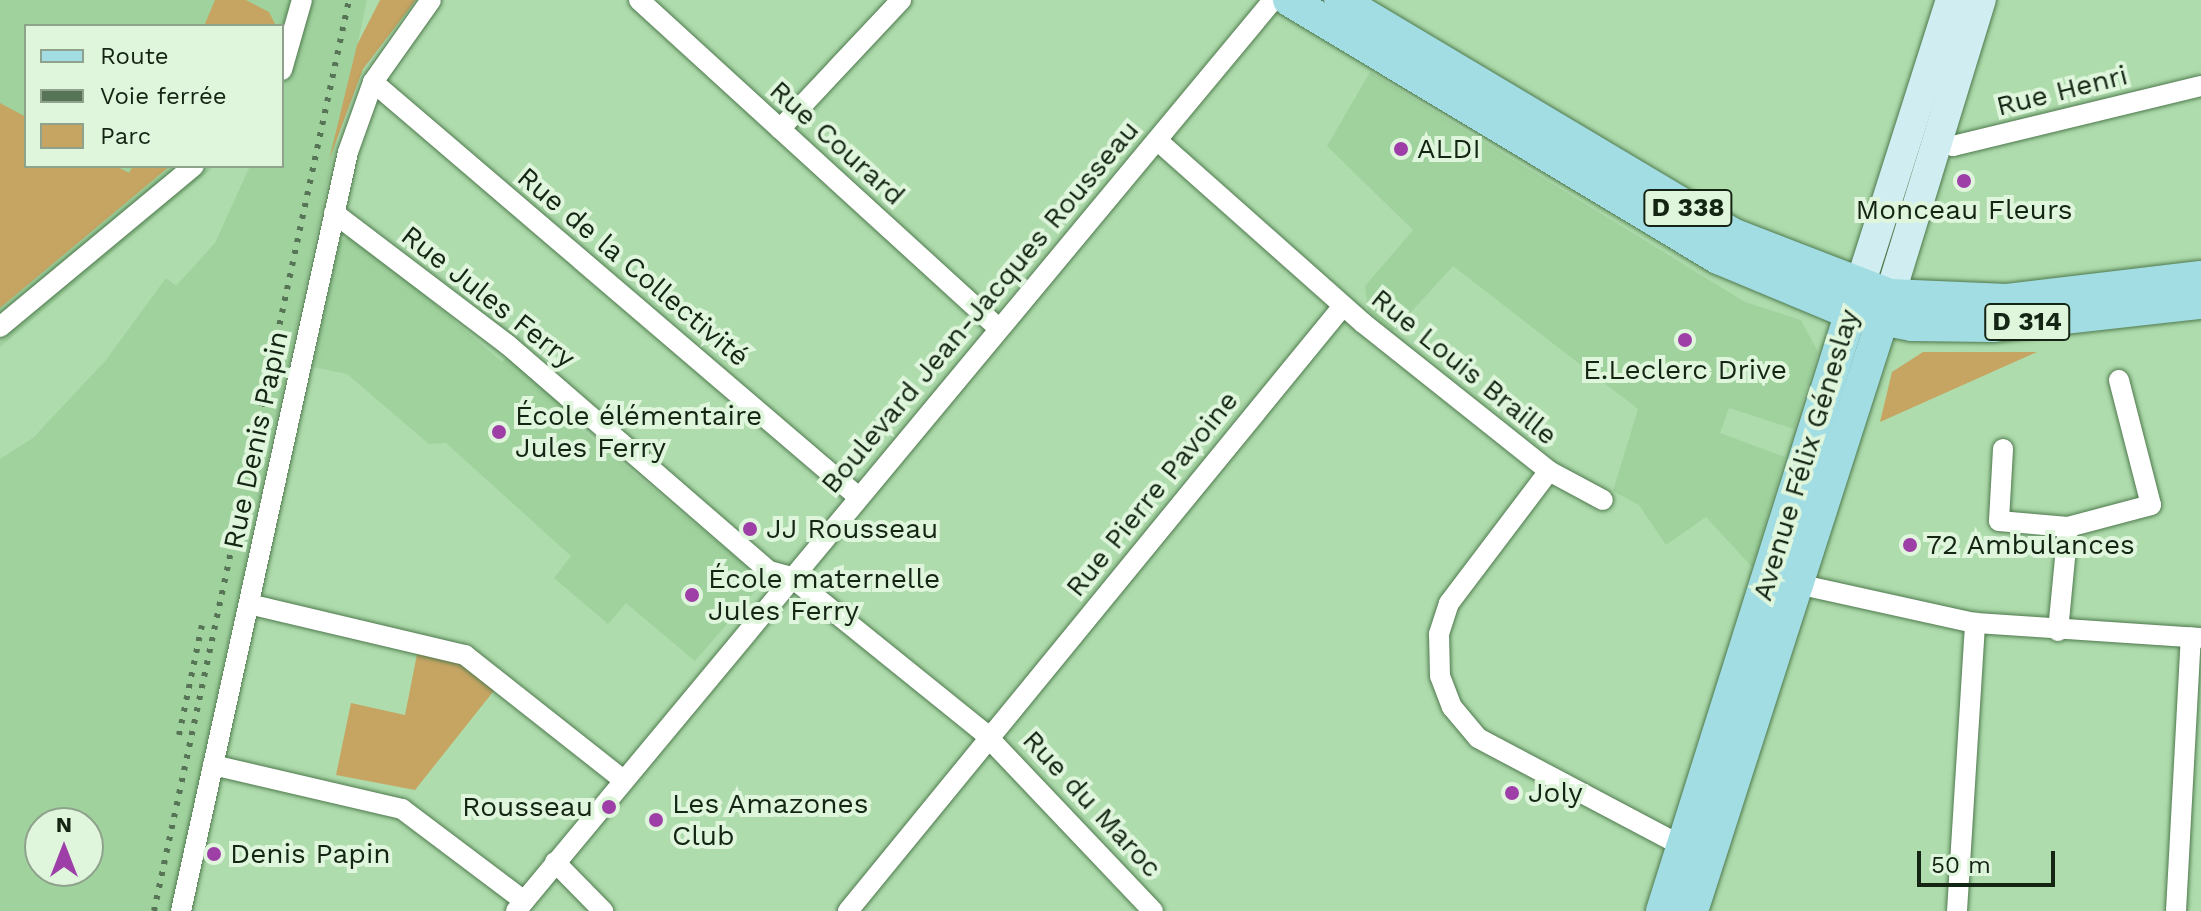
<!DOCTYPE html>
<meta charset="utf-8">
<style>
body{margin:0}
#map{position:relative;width:2201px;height:911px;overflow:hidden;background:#aedcac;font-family:"Work Sans",sans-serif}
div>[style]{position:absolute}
.built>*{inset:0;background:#9fd29d}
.green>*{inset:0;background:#c6a563}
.roads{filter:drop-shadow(0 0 2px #4f794e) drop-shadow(0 0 2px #4f794e)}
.minor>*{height:20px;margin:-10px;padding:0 10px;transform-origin:10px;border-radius:10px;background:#fff}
.secondary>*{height:30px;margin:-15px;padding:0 15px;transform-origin:15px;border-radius:15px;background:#d0eef1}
.primary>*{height:32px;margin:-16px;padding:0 16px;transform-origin:16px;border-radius:16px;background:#a2dde3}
.rail>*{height:6px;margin-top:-3px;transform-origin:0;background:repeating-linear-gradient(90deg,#577556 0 4px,transparent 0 12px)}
.dots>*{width:22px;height:22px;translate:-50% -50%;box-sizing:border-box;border:4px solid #dff6dd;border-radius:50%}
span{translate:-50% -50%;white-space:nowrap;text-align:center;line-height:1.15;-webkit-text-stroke:8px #dff6dd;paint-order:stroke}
.shield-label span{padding:2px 6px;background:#dff6dd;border:2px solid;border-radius:6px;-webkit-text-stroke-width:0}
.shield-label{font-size:26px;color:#142513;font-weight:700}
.street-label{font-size:28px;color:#142513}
.poi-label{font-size:28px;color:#142513}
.left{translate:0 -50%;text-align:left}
.right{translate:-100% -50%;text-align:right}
.legend{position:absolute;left:24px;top:24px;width:260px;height:144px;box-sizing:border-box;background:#dff6dd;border:2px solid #8ea28c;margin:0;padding:10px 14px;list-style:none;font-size:24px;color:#142513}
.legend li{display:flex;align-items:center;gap:16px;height:40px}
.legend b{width:40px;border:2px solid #8ea28c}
.north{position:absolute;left:24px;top:807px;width:80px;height:80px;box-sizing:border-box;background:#dff6dd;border:2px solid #8ea28c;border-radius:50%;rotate:0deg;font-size:22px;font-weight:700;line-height:32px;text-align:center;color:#142513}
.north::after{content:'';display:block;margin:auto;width:28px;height:36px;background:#9e3fa8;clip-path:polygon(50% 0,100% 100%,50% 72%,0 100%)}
.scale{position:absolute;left:1917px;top:851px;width:138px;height:36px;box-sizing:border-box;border:4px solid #142513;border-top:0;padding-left:10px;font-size:24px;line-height:28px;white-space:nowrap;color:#142513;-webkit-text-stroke:6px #dff6dd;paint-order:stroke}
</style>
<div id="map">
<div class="built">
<div style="clip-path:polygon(evenodd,0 0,367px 0,170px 911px,0 911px,0 459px,33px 438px,106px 360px,166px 278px,176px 286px,215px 243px,250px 166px,282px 166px,282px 26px,26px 26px,26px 166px,215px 166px,0 347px,0 0,40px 823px,88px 823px,88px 871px,40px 871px,40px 823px)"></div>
<div style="clip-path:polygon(1370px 72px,1745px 302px,1801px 320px,1818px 352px,1794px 429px,1729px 408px,1720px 433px,1785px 457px,1752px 567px,1706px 517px,1666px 545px,1639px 505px,1613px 491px,1638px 409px,1453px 266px,1393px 332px,1368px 310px,1365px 286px,1413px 230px,1327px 146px)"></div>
<div style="clip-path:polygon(354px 235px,502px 362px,507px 357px,576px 414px,571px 421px,758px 576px,759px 587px,695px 661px,626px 603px,608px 624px,554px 578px,571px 556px,446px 443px,429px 444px,347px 374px,313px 367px,340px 241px)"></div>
</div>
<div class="green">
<div style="clip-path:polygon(215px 0,246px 0,269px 12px,276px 26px,204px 26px)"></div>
<div style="clip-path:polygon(380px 0,416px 0,363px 69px,329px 160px,357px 45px)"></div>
<div style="clip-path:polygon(0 103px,26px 117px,26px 166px,116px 166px,129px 173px,133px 166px,170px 166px,0 308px)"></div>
<div style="clip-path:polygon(1923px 352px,2037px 352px,1880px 422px,1892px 372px)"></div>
<div style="clip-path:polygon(419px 644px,500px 683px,415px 790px,336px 775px,351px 703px,405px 715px)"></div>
</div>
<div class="roads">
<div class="minor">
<div style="left:639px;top:0;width:486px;rotate:42.4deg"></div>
<div style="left:282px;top:70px;width:73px;rotate:-74.1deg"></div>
<div style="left:373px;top:82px;width:635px;rotate:40.53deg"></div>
<div style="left:780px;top:129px;width:177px;rotate:-46.8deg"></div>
<div style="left:1158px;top:141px;width:274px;rotate:41.6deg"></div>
<div style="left:1363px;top:323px;width:238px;rotate:38.5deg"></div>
<div style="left:1549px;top:471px;width:61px;rotate:28.2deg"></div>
<div style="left:1938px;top:141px;width:16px;rotate:18deg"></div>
<div style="left:1953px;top:146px;width:255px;rotate:-13.6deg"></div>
<div style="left:334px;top:213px;width:218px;rotate:37.2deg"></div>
<div style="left:508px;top:345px;width:345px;rotate:40.9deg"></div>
<div style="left:769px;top:571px;width:23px;rotate:15deg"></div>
<div style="left:791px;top:577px;width:247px;rotate:38.9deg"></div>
<div style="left:983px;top:732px;width:247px;rotate:46.5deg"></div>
<div style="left:0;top:327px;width:252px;rotate:-39.7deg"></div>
<div style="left:2003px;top:449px;width:72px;rotate:93.2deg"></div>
<div style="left:1999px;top:521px;width:69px;rotate:5deg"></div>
<div style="left:2068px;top:527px;width:86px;rotate:-14.8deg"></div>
<div style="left:2151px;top:505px;width:129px;rotate:-104.4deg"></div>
<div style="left:1549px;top:471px;width:166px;rotate:127.1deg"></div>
<div style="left:1449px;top:603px;width:33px;rotate:108deg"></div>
<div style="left:1439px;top:634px;width:42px;rotate:88.6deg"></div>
<div style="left:1440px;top:676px;width:33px;rotate:69deg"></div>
<div style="left:1452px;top:707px;width:40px;rotate:50deg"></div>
<div style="left:1478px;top:738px;width:231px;rotate:27.9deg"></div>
<div style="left:1797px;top:584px;width:182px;rotate:12.4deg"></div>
<div style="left:1975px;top:623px;width:226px;rotate:3.8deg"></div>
<div style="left:249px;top:604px;width:222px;rotate:13.3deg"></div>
<div style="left:465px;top:655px;width:201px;rotate:38.3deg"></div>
<div style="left:2058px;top:631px;width:104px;rotate:-84.5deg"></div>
<div style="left:213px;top:765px;width:194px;rotate:13.1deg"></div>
<div style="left:402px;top:809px;width:153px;rotate:37deg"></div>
<div style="left:555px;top:862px;width:69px;rotate:45.6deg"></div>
<div style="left:181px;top:911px;width:777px;rotate:-77.59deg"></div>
<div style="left:348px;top:152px;width:74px;rotate:-70.3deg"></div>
<div style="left:373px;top:82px;width:100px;rotate:-54.7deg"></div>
<div style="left:516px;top:911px;width:1184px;rotate:-50.27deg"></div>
<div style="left:848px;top:911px;width:782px;rotate:-50.71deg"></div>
<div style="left:1957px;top:911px;width:289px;rotate:-86.4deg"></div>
<div style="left:2176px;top:911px;width:274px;rotate:-86.9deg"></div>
</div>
<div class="secondary">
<div style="left:1860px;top:285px;width:299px;rotate:-72.3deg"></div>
<div style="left:1890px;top:295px;width:309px;rotate:-72.9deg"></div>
</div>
<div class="primary">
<div style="left:1289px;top:0;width:501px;rotate:31.02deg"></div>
<div style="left:1718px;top:258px;width:143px;rotate:22.6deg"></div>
<div style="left:1850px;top:313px;width:63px;rotate:11deg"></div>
<div style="left:1912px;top:325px;width:80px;rotate:0.7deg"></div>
<div style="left:1992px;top:326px;width:210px;rotate:-6.3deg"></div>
<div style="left:1340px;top:0;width:457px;rotate:30.8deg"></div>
<div style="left:1732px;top:234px;width:169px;rotate:21.1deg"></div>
<div style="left:1890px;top:295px;width:117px;rotate:2.4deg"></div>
<div style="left:2007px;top:300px;width:195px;rotate:-6.8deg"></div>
<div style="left:1662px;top:911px;width:645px;rotate:-72.49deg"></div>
<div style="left:1692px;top:911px;width:640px;rotate:-72.16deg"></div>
</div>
</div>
<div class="rail">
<div style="left:179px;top:735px;width:112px;rotate:-78.2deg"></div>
<div style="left:154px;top:911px;width:932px;rotate:-77.92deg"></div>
</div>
<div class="dots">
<div style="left:1401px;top:149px;background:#9e3fa8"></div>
<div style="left:1964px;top:181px;background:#9e3fa8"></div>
<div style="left:1685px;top:340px;background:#9e3fa8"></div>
<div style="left:499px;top:432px;background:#9e3fa8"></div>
<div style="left:750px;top:529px;background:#9e3fa8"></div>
<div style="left:1910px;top:545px;background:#9e3fa8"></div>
<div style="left:692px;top:595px;background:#9e3fa8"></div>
<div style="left:1512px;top:793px;background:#9e3fa8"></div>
<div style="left:609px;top:807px;background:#9e3fa8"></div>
<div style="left:656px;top:820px;background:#9e3fa8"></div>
<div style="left:214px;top:854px;background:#9e3fa8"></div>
</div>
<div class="shield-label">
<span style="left:1688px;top:208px">D 338</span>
<span style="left:2027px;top:322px">D 314</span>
</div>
<div class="street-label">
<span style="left:2062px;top:91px;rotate:-14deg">Rue Henri</span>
<span style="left:837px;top:143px;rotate:42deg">Rue Courard</span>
<span style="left:633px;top:267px;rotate:40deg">Rue de la Collectivité</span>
<span style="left:488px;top:297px;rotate:38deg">Rue Jules Ferry</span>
<span style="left:980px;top:307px;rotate:-50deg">Boulevard Jean-Jacques Rousseau</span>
<span style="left:1464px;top:367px;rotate:39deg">Rue Louis Braille</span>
<span style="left:256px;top:440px;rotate:-78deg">Rue Denis Papin</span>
<span style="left:1806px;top:455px;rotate:-73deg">Avenue Félix Géneslay</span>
<span style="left:1152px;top:494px;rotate:-51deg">Rue Pierre Pavoine</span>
<span style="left:1092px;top:804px;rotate:47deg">Rue du Maroc</span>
</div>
<div class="poi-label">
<span class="left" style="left:1417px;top:149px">ALDI</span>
<span style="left:1964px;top:210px">Monceau Fleurs</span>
<span style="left:1685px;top:370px">E.Leclerc Drive</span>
<span class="left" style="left:515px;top:432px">École élémentaire<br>Jules Ferry</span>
<span class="left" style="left:766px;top:529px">JJ Rousseau</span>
<span class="left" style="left:1926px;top:545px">72 Ambulances</span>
<span class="left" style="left:708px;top:595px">École maternelle<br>Jules Ferry</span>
<span class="left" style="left:1528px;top:793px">Joly</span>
<span class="left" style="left:672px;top:820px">Les Amazones<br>Club</span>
<span class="right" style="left:593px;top:807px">Rousseau</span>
<span class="left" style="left:230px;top:854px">Denis Papin</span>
</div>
<ul class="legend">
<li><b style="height:10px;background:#a2dde3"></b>Route</li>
<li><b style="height:10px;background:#577556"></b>Voie ferrée</li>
<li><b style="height:22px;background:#c6a563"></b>Parc</li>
</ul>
<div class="north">N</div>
<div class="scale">50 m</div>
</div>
